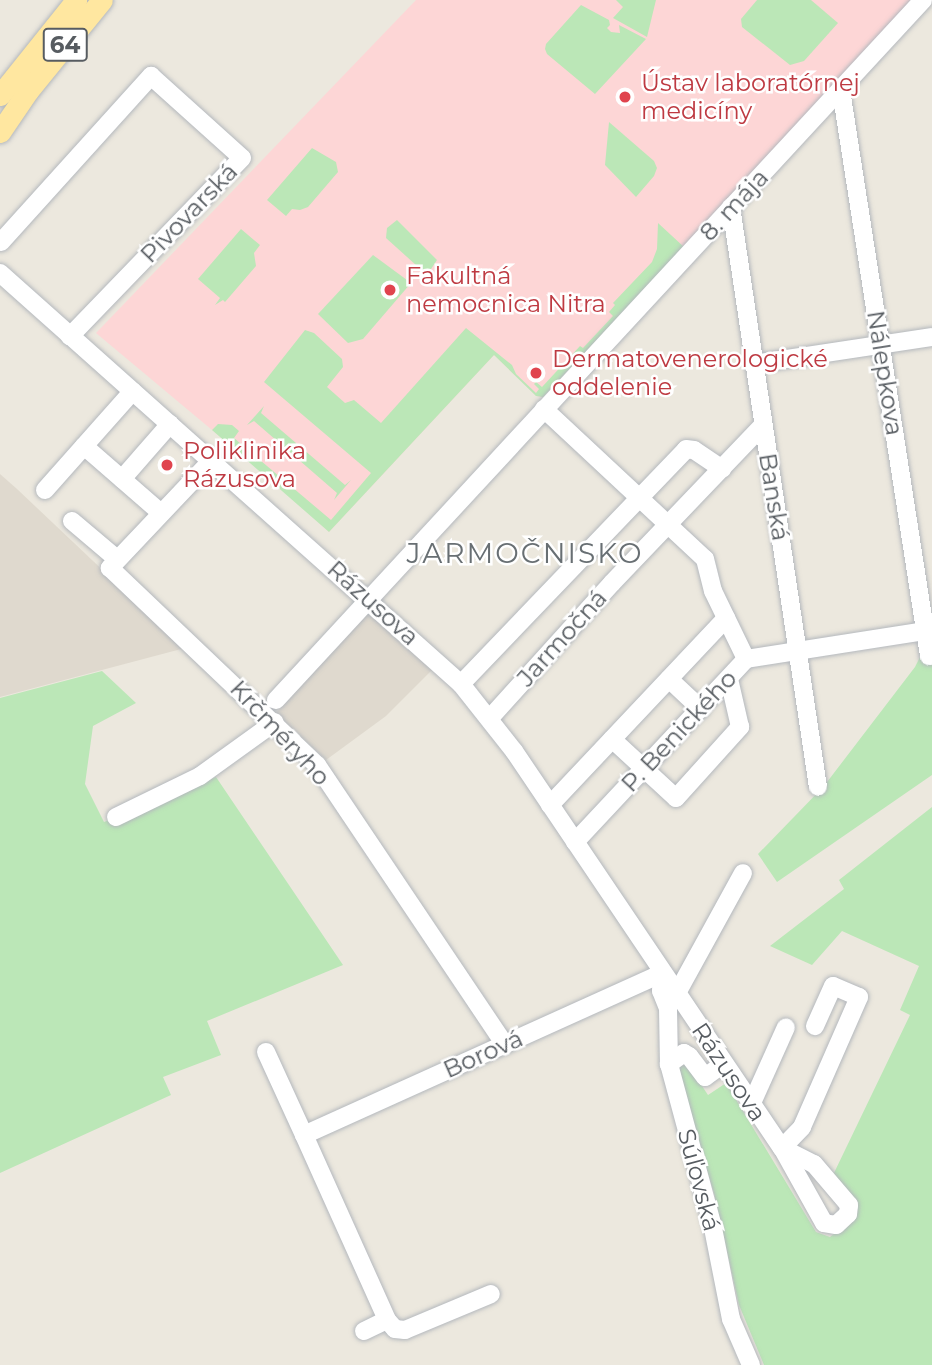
<!DOCTYPE html>
<meta charset="utf-8">
<style>
body{margin:0}
#map{position:relative;width:932px;height:1365px;overflow:hidden;background:#ece8de;font-family:Montserrat,sans-serif}
div>[style]{position:absolute}
.education>*{inset:0;background:#dfd9ce}
.medical>*{inset:0;background:#fdd6d6}
.green>*{inset:0;background:#bbe7b7}
.roads{filter:drop-shadow(0 0 2px #b4b8bd) drop-shadow(0 0 2px #b4b8bd)}
.minor>*{height:18px;margin:-9px;padding:0 9px;transform-origin:9px;border-radius:9px;background:#fff}
.major>*{height:21px;margin:-10.5px;padding:0 10.5px;transform-origin:10.5px;border-radius:10.5px;background:#ffe7a0}
.dots>*{width:19px;height:19px;translate:-50% -50%;box-sizing:border-box;border:4px solid #fff;border-radius:50%}
span{translate:-50% -50%;white-space:nowrap;text-align:center;line-height:1.15;-webkit-text-stroke:5px #fff;paint-order:stroke}
.shield-label span{padding:2px 5px;background:#fff;border:2px solid;border-radius:5px;-webkit-text-stroke-width:0}
.shield-label{font-size:23px;color:#575c61;font-weight:700}
.health-label{font-size:24px;color:#be3a42}
.left{translate:0 -50%;text-align:left}
.street-label{font-size:24px;color:#575c61}
.quarter-label{font-size:28px;color:#686f73;letter-spacing:2px}
</style>
<div id="map">
<div class="education">
<div style="clip-path:polygon(0 474px,17px 489px,185px 648px,0 697px)"></div>
<div style="clip-path:polygon(368px 612px,434px 668px,386px 716px,326px 760px,276px 713px)"></div>
</div>
<div class="medical">
<div style="clip-path:polygon(416px 0,915px 0,543px 397px,536px 396px,494px 355px,329px 532px,279px 486px,96px 333px)"></div>
</div>
<div class="green">
<div style="clip-path:polygon(616px 0,656px 0,647px 37px,613px 18px,623px 7px)"></div>
<div style="clip-path:polygon(757px 0,811px 0,838px 23px,804px 61px,790px 65px,742px 27px,741px 19px)"></div>
<div style="clip-path:polygon(581px 5px,609px 20px,610px 25px,607px 28px,611px 32px,620px 33px,619px 25px,646px 39px,595px 94px,547px 54px,545px 49px,546px 44px)"></div>
<div style="clip-path:polygon(609px 122px,654px 161px,657px 168px,654px 176px,636px 197px,605px 165px)"></div>
<div style="clip-path:polygon(312px 148px,336px 162px,338px 172px,308px 207px,300px 210px,292px 209px,286px 216px,267px 200px)"></div>
<div style="clip-path:polygon(397px 220px,437px 260px,427px 275px,386px 238px,387px 228px)"></div>
<div style="clip-path:polygon(658px 223px,684px 247px,543px 397px,536px 396px,494px 355px,329px 532px,212px 430px,218px 424px,232px 425px,239px 431px,234px 438px,331px 520px,371px 473px,264px 382px,305px 330px,314px 333px,342px 359px,343px 367px,327px 387px,345px 403px,354px 400px,381px 423px,466px 328px,512px 365px,516px 374px,536px 393px,539px 389px,534px 384px,536px 382px,542px 387px,580px 346px,583px 348px,613px 316px,609px 312px,615px 305px,613px 303px,652px 262px,657px 249px)"></div>
<div style="clip-path:polygon(241px 229px,260px 245px,254px 253px,256px 266px,225px 302px,223px 300px,215px 305px,220px 298px,198px 279px)"></div>
<div style="clip-path:polygon(373px 255px,411px 283px,363px 339px,348px 343px,318px 314px)"></div>
<div style="clip-path:polygon(264px 406px,261px 413px,345px 485px,351px 480px,334px 500px,337px 493px,254px 421px,247px 425px)"></div>
<div style="clip-path:polygon(932px 633px,932px 775px,777px 882px,758px 854px,824px 786px,915px 667px)"></div>
<div style="clip-path:polygon(102px 671px,136px 703px,93px 726px,85px 784px,104px 822px,216px 777px,343px 965px,207px 1021px,221px 1055px,163px 1077px,171px 1095px,0 1173px,0 698px)"></div>
<div style="clip-path:polygon(932px 807px,932px 1365px,764px 1365px,739px 1305px,714px 1193px,674px 1066px,688px 1065px,708px 1095px,726px 1083px,816px 1232px,830px 1237px,855px 1217px,833px 1175px,910px 1015px,900px 1010px,919px 966px,842px 931px,812px 965px,770px 946px,844px 889px,839px 880px)"></div>
</div>
<div class="roads">
<div class="minor">
<div style="left:841px;top:90px;width:573px;rotate:81.16deg"></div>
<div style="left:731px;top:207px;width:586px;rotate:81.47deg"></div>
<div style="left:1px;top:242px;width:224px;rotate:-47.9deg"></div>
<div style="left:151px;top:76px;width:122px;rotate:42deg"></div>
<div style="left:242px;top:158px;width:248px;rotate:134deg"></div>
<div style="left:0;top:273px;width:618px;rotate:41.72deg"></div>
<div style="left:461px;top:684px;width:85px;rotate:51.7deg"></div>
<div style="left:514px;top:751px;width:479px;rotate:56deg"></div>
<div style="left:782px;top:1148px;width:36px;rotate:27deg"></div>
<div style="left:814px;top:1164px;width:54px;rotate:49.5deg"></div>
<div style="left:849px;top:1205px;width:9px;rotate:96deg"></div>
<div style="left:848px;top:1214px;width:16px;rotate:137deg"></div>
<div style="left:836px;top:1225px;width:12px;rotate:-171deg"></div>
<div style="left:824px;top:1223px;width:86px;rotate:-119.2deg"></div>
<div style="left:782px;top:1148px;width:29px;rotate:-46deg"></div>
<div style="left:802px;top:1127px;width:142px;rotate:-66.3deg"></div>
<div style="left:859px;top:997px;width:28px;rotate:-157deg"></div>
<div style="left:833px;top:986px;width:44px;rotate:114.2deg"></div>
<div style="left:753px;top:364px;width:181px;rotate:-8.6deg"></div>
<div style="left:544px;top:409px;width:220px;rotate:43deg"></div>
<div style="left:705px;top:559px;width:33px;rotate:76deg"></div>
<div style="left:713px;top:591px;width:76px;rotate:64.1deg"></div>
<div style="left:84px;top:446px;width:102px;rotate:41deg"></div>
<div style="left:212px;top:460px;width:149px;rotate:133.4deg"></div>
<div style="left:110px;top:568px;width:286px;rotate:43.6deg"></div>
<div style="left:317px;top:765px;width:337px;rotate:56.1deg"></div>
<div style="left:122px;top:479px;width:73px;rotate:-48.9deg"></div>
<div style="left:45px;top:490px;width:132px;rotate:-48.4deg"></div>
<div style="left:72px;top:521px;width:59px;rotate:40.2deg"></div>
<div style="left:669px;top:679px;width:44px;rotate:43.2deg"></div>
<div style="left:461px;top:684px;width:325px;rotate:-46.2deg"></div>
<div style="left:686px;top:449px;width:8px;rotate:7deg"></div>
<div style="left:694px;top:450px;width:34px;rotate:34deg"></div>
<div style="left:276px;top:700px;width:953px;rotate:-47.25deg"></div>
<div style="left:490px;top:718px;width:182px;rotate:-47.9deg"></div>
<div style="left:612px;top:583px;width:219px;rotate:-46.3deg"></div>
<div style="left:612px;top:739px;width:87px;rotate:42.7deg"></div>
<div style="left:676px;top:798px;width:96px;rotate:-48deg"></div>
<div style="left:740px;top:727px;width:49px;rotate:-102.9deg"></div>
<div style="left:550px;top:805px;width:257px;rotate:-46.7deg"></div>
<div style="left:116px;top:817px;width:93px;rotate:-26deg"></div>
<div style="left:200px;top:776px;width:92px;rotate:-35.8deg"></div>
<div style="left:575px;top:842px;width:250px;rotate:-46.9deg"></div>
<div style="left:746px;top:659px;width:181px;rotate:-8.9deg"></div>
<div style="left:676px;top:995px;width:139px;rotate:-61.2deg"></div>
<div style="left:266px;top:1052px;width:91px;rotate:65.4deg"></div>
<div style="left:304px;top:1135px;width:393px;rotate:-24.3deg"></div>
<div style="left:662px;top:973px;width:18px;rotate:93deg"></div>
<div style="left:661px;top:991px;width:18px;rotate:68deg"></div>
<div style="left:668px;top:1008px;width:56px;rotate:89deg"></div>
<div style="left:723px;top:1064px;width:22px;rotate:144deg"></div>
<div style="left:705px;top:1077px;width:26px;rotate:-127deg"></div>
<div style="left:689px;top:1056px;width:6px;rotate:-149deg"></div>
<div style="left:684px;top:1053px;width:19px;rotate:144deg"></div>
<div style="left:669px;top:1064px;width:165px;rotate:74.9deg"></div>
<div style="left:712px;top:1223px;width:98px;rotate:78.8deg"></div>
<div style="left:731px;top:1319px;width:50px;rotate:66.5deg"></div>
<div style="left:751px;top:1105px;width:85px;rotate:-65.8deg"></div>
<div style="left:304px;top:1135px;width:203px;rotate:65.8deg"></div>
<div style="left:387px;top:1320px;width:12px;rotate:48deg"></div>
<div style="left:395px;top:1329px;width:10px;rotate:6deg"></div>
<div style="left:405px;top:1330px;width:93px;rotate:-22.7deg"></div>
<div style="left:364px;top:1331px;width:25px;rotate:-26deg"></div>
</div>
<div class="major">
<div style="left:0;top:95px;width:122px;rotate:-51.3deg"></div>
<div style="left:0;top:132px;width:50px;rotate:-55.7deg"></div>
<div style="left:28px;top:91px;width:117px;rotate:-50.9deg"></div>
</div>
</div>
<div class="dots">
<div style="left:625px;top:97px;background:#e0444e"></div>
<div style="left:390px;top:290px;background:#e0444e"></div>
<div style="left:536px;top:373px;background:#e0444e"></div>
<div style="left:167px;top:465px;background:#e0444e"></div>
</div>
<div class="shield-label">
<span style="left:65px;top:45px">64</span>
</div>
<div class="health-label">
<span class="left" style="left:641px;top:97px">Ústav laboratórnej<br>medicíny</span>
<span class="left" style="left:406px;top:290px">Fakultná<br>nemocnica Nitra</span>
<span class="left" style="left:552px;top:373px">Dermatovenerologické<br>oddelenie</span>
<span class="left" style="left:183px;top:465px">Poliklinika<br>Rázusova</span>
</div>
<div class="street-label">
<span style="left:734px;top:205px;rotate:-47deg">8. mája</span>
<span style="left:189px;top:213px;rotate:-46deg">Pivovarská</span>
<span style="left:885px;top:373px;rotate:81deg">Nálepkova</span>
<span style="left:774px;top:497px;rotate:81deg">Banská</span>
<span style="left:373px;top:603px;rotate:42deg">Rázusova</span>
<span style="left:562px;top:638px;rotate:-48deg">Jarmočná</span>
<span style="left:679px;top:731px;rotate:-47deg">P. Benického</span>
<span style="left:280px;top:733px;rotate:47deg">Krčméryho</span>
<span style="left:483px;top:1054px;rotate:-24deg">Borová</span>
<span style="left:729px;top:1072px;rotate:56deg">Rázusova</span>
<span style="left:699px;top:1180px;rotate:75deg">Súľovská</span>
</div>
<div class="quarter-label">
<span style="left:525px;top:553px">JARMOČNISKO</span>
</div>
</div>
